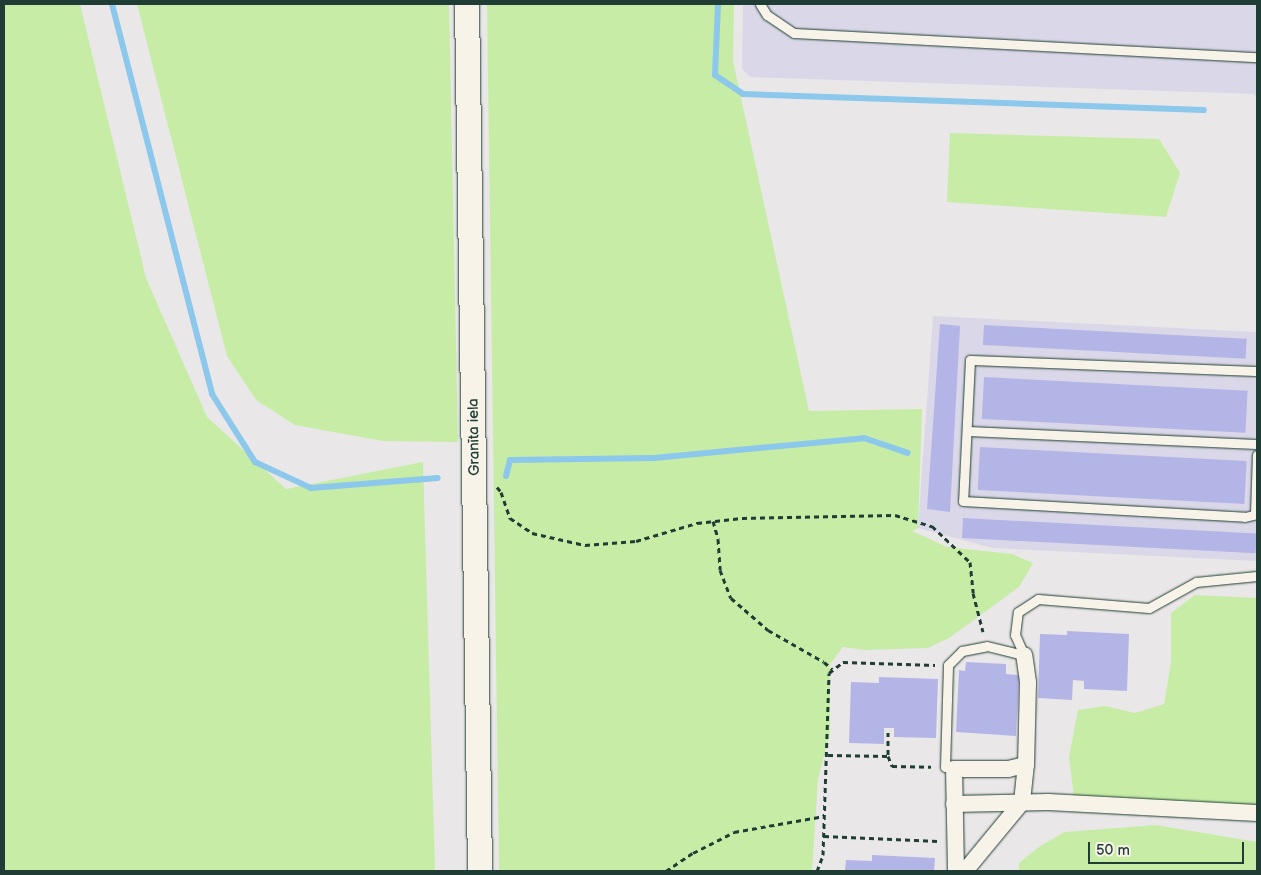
<!DOCTYPE html>
<meta charset="utf-8">
<style>
body{margin:0}
#map{position:relative;width:1261px;height:875px;overflow:hidden;background:#eae7e8;font-family:"Balsamiq Sans",sans-serif}
div>[style]{position:absolute}
.built>*{inset:0;background:#dad8e8}
.green>*{inset:0;background:#c6eca6}
.stream>*{height:6px;margin:-3px;padding:0 3px;transform-origin:3px;border-radius:3px;background:#8cc7ec}
.building>*{inset:0;background:#b4b5e7;transform-origin:0 0}
.path>*{height:3px;margin-top:-1.5px;transform-origin:0;background:repeating-linear-gradient(90deg,#1f3d34 0 5px,transparent 0 9px)}
.roads{filter:drop-shadow(0 0 1px #1f3d34) drop-shadow(0 0 1px #1f3d34)}
.lane>*{height:9px;margin:-4.5px;padding:0 4.5px;transform-origin:4.5px;border-radius:4.5px;background:#f7f3e8}
.street>*{height:16px;margin:-8px;padding:0 8px;transform-origin:8px;border-radius:8px;background:#f7f3e8}
.secondary>*{height:24px;margin:-12px;padding:0 12px;transform-origin:12px;border-radius:12px;background:#f7f3e8}
span{translate:-50% -50%;white-space:nowrap;text-align:center;line-height:1.15;-webkit-text-stroke:4px #f7f3e8;paint-order:stroke}
.street-label{font-size:15px;color:#1f3d34}
.frame{position:absolute;inset:0;border:5px solid #1f3d34;pointer-events:none}
.scale{position:absolute;left:1088px;top:842px;width:156px;height:22px;box-sizing:border-box;border:2px solid #1f3d34;border-top:0;padding-left:6px;font-size:15px;line-height:18px;white-space:nowrap;color:#1f3d34;-webkit-text-stroke:4px #f7f3e8;paint-order:stroke}
</style>
<div id="map">
<div class="built">
<div style="clip-path:polygon(743px 4px,1257px 4px,1257px 99px,1254px 94px,750px 77px,742px 69px)"></div>
<div style="clip-path:polygon(933px 316px,1257px 332px,1257px 561px,992px 548px,918px 528px)"></div>
</div>
<div class="green">
<div style="clip-path:polygon(4px 4px,80px 4px,146px 278px,207px 417px,286px 489px,423px 462px,435px 871px,4px 871px)"></div>
<div style="clip-path:polygon(137px 4px,449px 4px,458px 442px,383px 441px,295px 425px,256px 400px,227px 356px)"></div>
<div style="clip-path:polygon(487px 4px,734px 4px,733px 61px,809px 411px,922px 409px,918px 528px,912px 531px,947px 547px,1012px 554px,1033px 563px,1019px 587px,949px 638px,928px 648px,865px 650px,843px 647px,830px 664px,830px 733px,818px 779px,812px 871px,499px 871px)"></div>
<div style="clip-path:polygon(950px 133px,1159px 139px,1180px 173px,1166px 217px,947px 202px)"></div>
<div style="clip-path:polygon(1195px 595px,1257px 598px,1257px 805px,1075px 805px,1069px 757px,1078px 710px,1105px 706px,1135px 713px,1164px 704px,1171px 662px,1171px 613px)"></div>
<div style="clip-path:polygon(1156px 825px,1257px 842px,1257px 871px,1019px 871px,1019px 863px,1040px 846px,1065px 832px)"></div>
</div>
<div class="stream">
<div style="left:112px;top:4px;width:403px;rotate:75.6deg"></div>
<div style="left:212px;top:394px;width:80px;rotate:57.7deg"></div>
<div style="left:255px;top:462px;width:62px;rotate:24.9deg"></div>
<div style="left:311px;top:488px;width:127px;rotate:-4.5deg"></div>
<div style="left:718px;top:4px;width:71px;rotate:92.4deg"></div>
<div style="left:715px;top:75px;width:34px;rotate:34deg"></div>
<div style="left:743px;top:94px;width:461px;rotate:2deg"></div>
<div style="left:506px;top:476px;width:16px;rotate:-76deg"></div>
<div style="left:510px;top:460px;width:144px;rotate:-0.8deg"></div>
<div style="left:654px;top:458px;width:211px;rotate:-5.4deg"></div>
<div style="left:864px;top:438px;width:46px;rotate:18.8deg"></div>
</div>
<div class="building">
<div style="clip-path:polygon(940px 324px,960px 326px,950px 512px,927px 509px)"></div>
<div style="left:984px;top:325px;width:263px;height:20px;rotate:3deg"></div>
<div style="left:984px;top:377px;width:264px;height:42px;rotate:3deg"></div>
<div style="left:980px;top:447px;width:267px;height:43px;rotate:3deg"></div>
<div style="left:963px;top:518px;width:294px;height:20px;rotate:3deg"></div>
<div style="clip-path:polygon(1067px 631px,1129px 634px,1127px 691px,1084px 689px,1084px 681px,1073px 680px,1072px 700px,1038px 698px,1040px 634px,1067px 635px)"></div>
<div style="clip-path:polygon(966px 662px,1006px 664px,1006px 674px,1019px 675px,1016px 736px,956px 732px,959px 670px,965px 671px)"></div>
<div style="clip-path:polygon(879px 677px,938px 679px,936px 738px,894px 737px,894px 728px,884px 728px,884px 744px,849px 743px,851px 682px,879px 683px)"></div>
<div style="clip-path:polygon(872px 855px,935px 858px,934px 871px,845px 871px,846px 860px,872px 861px)"></div>
</div>
<div class="path">
<div style="left:497px;top:487px;width:6px;rotate:51deg"></div>
<div style="left:501px;top:492px;width:28px;rotate:71deg"></div>
<div style="left:510px;top:518px;width:27px;rotate:34deg"></div>
<div style="left:532px;top:533px;width:54px;rotate:12.8deg"></div>
<div style="left:585px;top:545px;width:51px;rotate:-4.5deg"></div>
<div style="left:636px;top:541px;width:64px;rotate:-16.4deg"></div>
<div style="left:697px;top:523px;width:45px;rotate:-6.3deg"></div>
<div style="left:742px;top:518px;width:153px;rotate:-1.1deg"></div>
<div style="left:895px;top:515px;width:39px;rotate:17deg"></div>
<div style="left:932px;top:526px;width:52px;rotate:43.5deg"></div>
<div style="left:970px;top:562px;width:31px;rotate:84deg"></div>
<div style="left:973px;top:593px;width:40px;rotate:75.6deg"></div>
<div style="left:713px;top:521px;width:19px;rotate:74deg"></div>
<div style="left:718px;top:539px;width:31px;rotate:86deg"></div>
<div style="left:720px;top:570px;width:30px;rotate:69deg"></div>
<div style="left:731px;top:598px;width:49px;rotate:40.9deg"></div>
<div style="left:768px;top:630px;width:64px;rotate:29.7deg"></div>
<div style="left:824px;top:662px;width:11px;rotate:41deg"></div>
<div style="left:888px;top:732px;width:24px;rotate:90deg"></div>
<div style="left:888px;top:756px;width:11px;rotate:68deg"></div>
<div style="left:892px;top:766px;width:39px;rotate:1deg"></div>
<div style="left:828px;top:755px;width:60px;rotate:1deg"></div>
<div style="left:824px;top:836px;width:114px;rotate:2.5deg"></div>
<div style="left:666px;top:871px;width:32px;rotate:-34deg"></div>
<div style="left:693px;top:853px;width:46px;rotate:-27.1deg"></div>
<div style="left:734px;top:832px;width:92px;rotate:-10deg"></div>
<div style="left:817px;top:871px;width:17px;rotate:-69deg"></div>
<div style="left:823px;top:855px;width:182px;rotate:-88.1deg"></div>
<div style="left:829px;top:673px;width:18px;rotate:-38deg"></div>
<div style="left:843px;top:662px;width:92px;rotate:1.9deg"></div>
</div>
<div class="roads">
<div class="lane">
<div style="left:760px;top:4px;width:13px;rotate:58deg"></div>
<div style="left:767px;top:15px;width:32px;rotate:34deg"></div>
<div style="left:794px;top:33px;width:464px;rotate:3deg"></div>
<div style="left:1257px;top:371px;width:287px;rotate:-177.8deg"></div>
<div style="left:970px;top:360px;width:141px;rotate:92.8deg"></div>
<div style="left:963px;top:501px;width:282px;rotate:3.2deg"></div>
<div style="left:1245px;top:517px;width:12px;rotate:-14deg"></div>
<div style="left:967px;top:431px;width:290px;rotate:2.6deg"></div>
<div style="left:1255px;top:514px;width:59px;rotate:-88.1deg"></div>
<div style="left:1024px;top:655px;width:22px;rotate:-114deg"></div>
<div style="left:1015px;top:635px;width:23px;rotate:-83deg"></div>
<div style="left:1018px;top:612px;width:24px;rotate:-33deg"></div>
<div style="left:1038px;top:599px;width:111px;rotate:4.6deg"></div>
<div style="left:1149px;top:608px;width:54px;rotate:-29deg"></div>
<div style="left:1196px;top:582px;width:61px;rotate:-5.6deg"></div>
<div style="left:954px;top:769px;width:9px;rotate:-167deg"></div>
<div style="left:945px;top:767px;width:102px;rotate:-88.3deg"></div>
<div style="left:948px;top:665px;width:20px;rotate:-45deg"></div>
<div style="left:962px;top:651px;width:25px;rotate:-11deg"></div>
<div style="left:987px;top:646px;width:38px;rotate:14deg"></div>
</div>
<div class="street">
<div style="left:954px;top:804px;width:94px;rotate:-1.2deg"></div>
<div style="left:1048px;top:802px;width:209px;rotate:3deg"></div>
<div style="left:956px;top:871px;width:102px;rotate:-91.1deg"></div>
<div style="left:954px;top:769px;width:54px"></div>
<div style="left:1008px;top:769px;width:18px;rotate:-13deg"></div>
<div style="left:1026px;top:765px;width:83px;rotate:-88.6deg"></div>
<div style="left:1028px;top:682px;width:27px;rotate:-98deg"></div>
<div style="left:965px;top:871px;width:89px;rotate:-50.4deg"></div>
<div style="left:1022px;top:802px;width:37px;rotate:-84deg"></div>
</div>
<div class="secondary">
<div style="left:467px;top:4px;width:867px;rotate:89.14deg"></div>
</div>
</div>
<div class="street-label">
<span style="left:474px;top:437px;rotate:-91deg">Granīta iela</span>
</div>
<div class="frame"></div>
<div class="scale">50 m</div>
</div>
